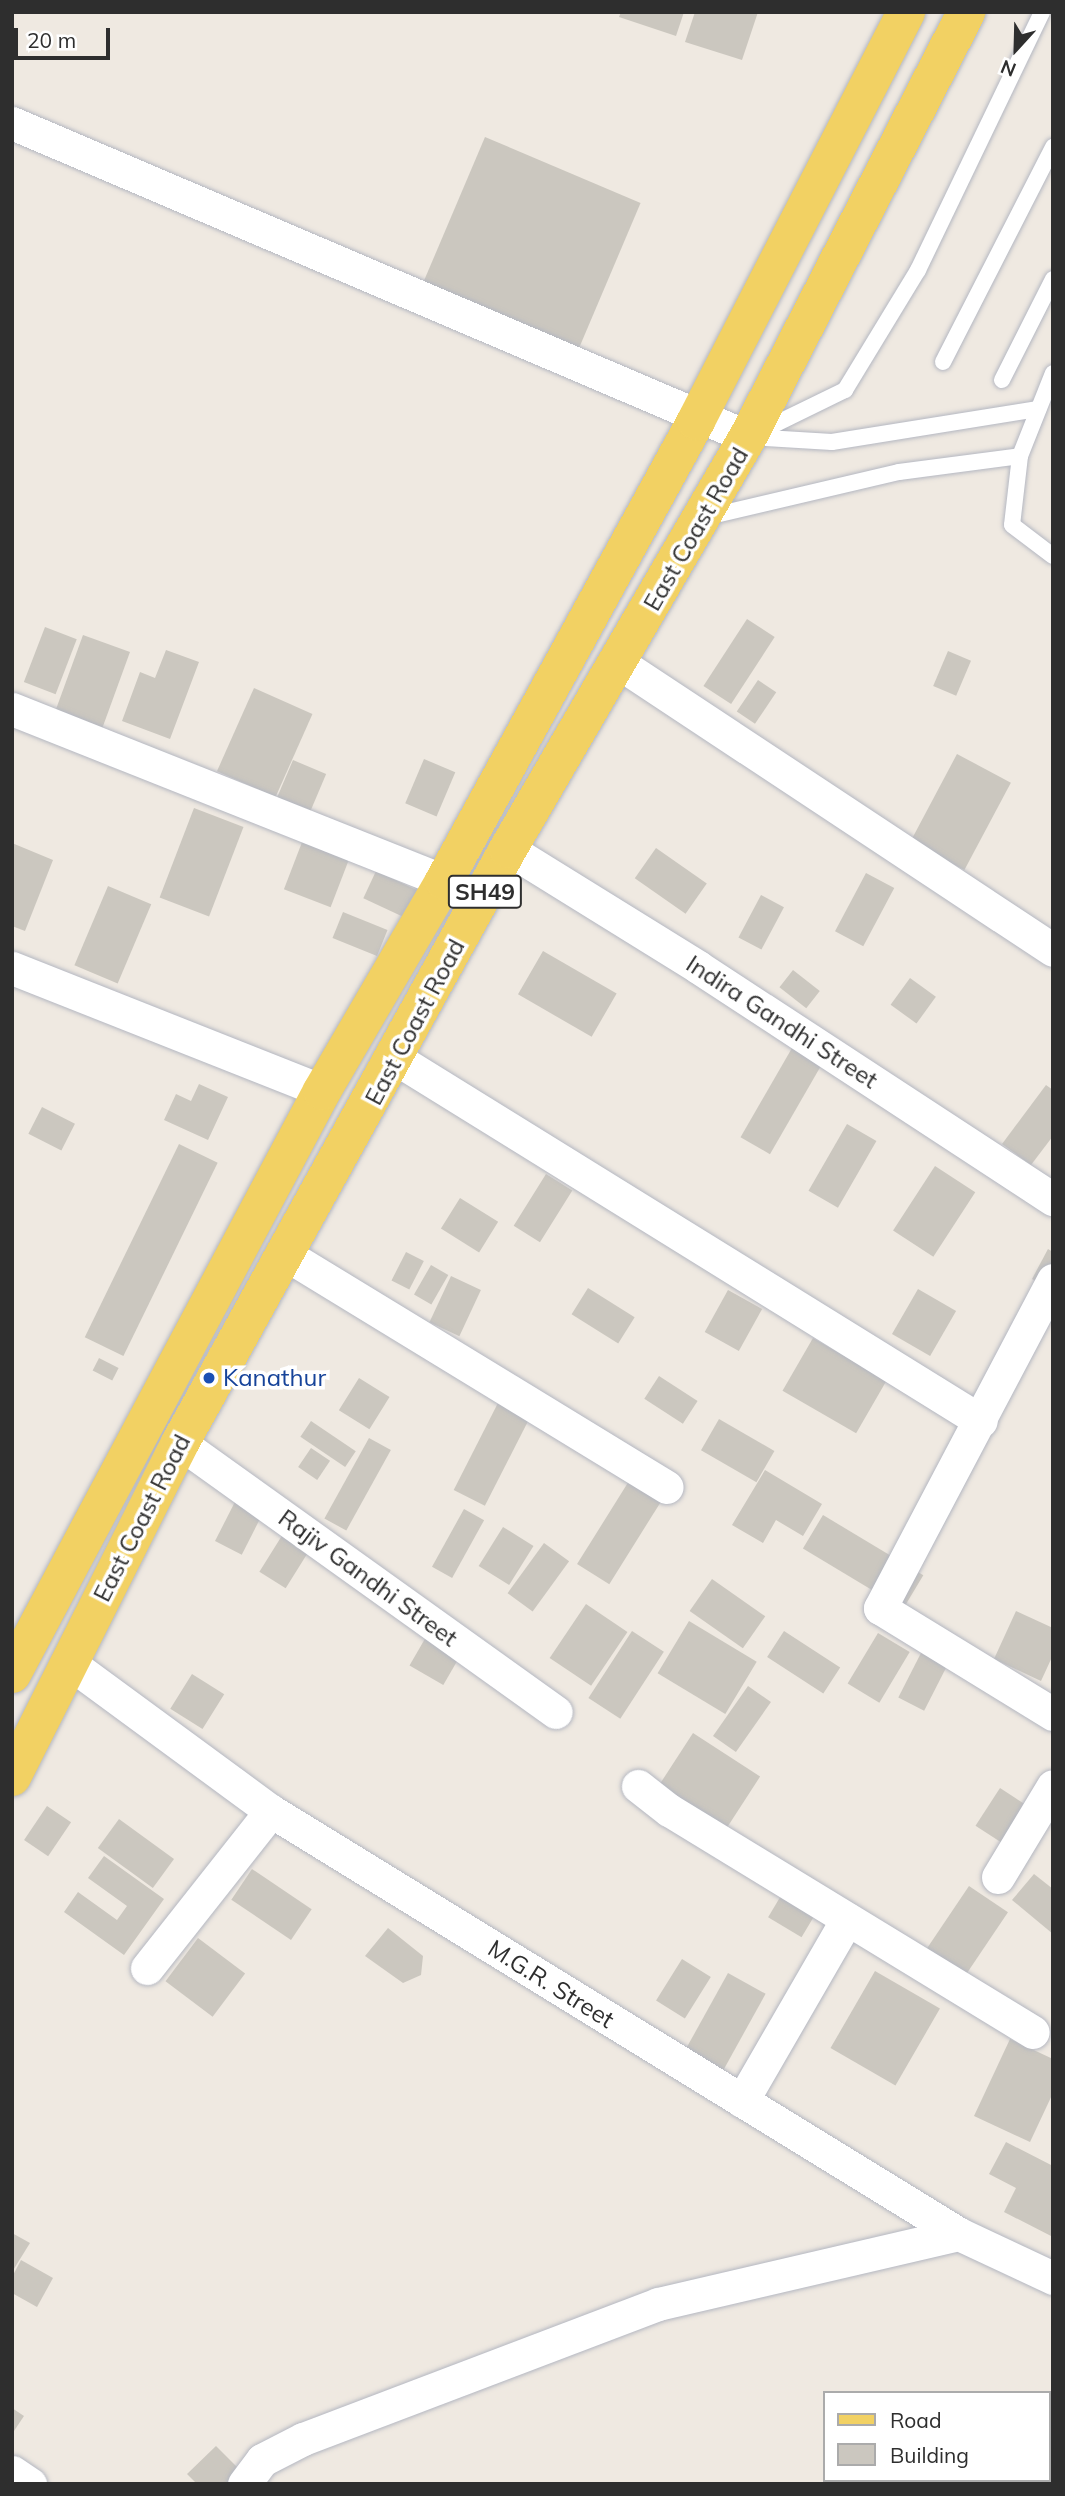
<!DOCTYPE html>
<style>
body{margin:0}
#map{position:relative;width:1065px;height:2496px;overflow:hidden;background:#efe9e1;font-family:Mulish,sans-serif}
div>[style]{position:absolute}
.building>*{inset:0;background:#cbc7bf;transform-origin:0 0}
.roads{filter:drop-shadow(0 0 2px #b4b7c1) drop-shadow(0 0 2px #b4b7c1)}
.service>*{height:16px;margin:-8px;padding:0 8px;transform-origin:8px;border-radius:8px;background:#fff}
.minor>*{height:33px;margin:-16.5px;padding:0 16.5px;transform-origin:16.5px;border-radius:16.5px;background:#fff}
.primary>*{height:38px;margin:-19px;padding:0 19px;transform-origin:19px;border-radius:19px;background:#f2d163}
.dots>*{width:19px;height:19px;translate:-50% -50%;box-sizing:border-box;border:4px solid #fff;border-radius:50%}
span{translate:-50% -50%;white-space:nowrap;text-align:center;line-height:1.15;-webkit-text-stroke:7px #fff;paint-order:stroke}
.shield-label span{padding:2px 5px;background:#fff;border:2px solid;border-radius:5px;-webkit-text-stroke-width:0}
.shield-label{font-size:23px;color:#2e2e2e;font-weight:700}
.street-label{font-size:24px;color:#2e2e2e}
.transit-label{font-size:24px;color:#164399}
.left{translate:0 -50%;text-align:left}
.frame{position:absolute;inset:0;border:14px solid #2e2e2e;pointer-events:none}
.legend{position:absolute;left:823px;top:2391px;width:228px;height:91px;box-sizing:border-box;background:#fff;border:2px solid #ababab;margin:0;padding:9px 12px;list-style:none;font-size:21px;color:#2e2e2e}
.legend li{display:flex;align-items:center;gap:14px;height:35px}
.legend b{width:35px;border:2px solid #ababab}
.north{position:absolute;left:981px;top:14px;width:70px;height:70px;-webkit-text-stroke:5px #fff;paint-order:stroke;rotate:202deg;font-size:19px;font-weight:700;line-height:28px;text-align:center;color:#2e2e2e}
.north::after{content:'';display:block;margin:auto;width:24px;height:32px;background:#2e2e2e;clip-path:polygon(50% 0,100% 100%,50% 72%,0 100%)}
.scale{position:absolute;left:14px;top:28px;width:96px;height:32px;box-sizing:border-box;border:4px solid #2e2e2e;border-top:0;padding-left:9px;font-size:21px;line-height:24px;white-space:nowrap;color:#2e2e2e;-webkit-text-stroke:5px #fff;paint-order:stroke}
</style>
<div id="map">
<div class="building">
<div style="clip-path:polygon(621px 12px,684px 12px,676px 36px,619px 17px)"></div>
<div style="clip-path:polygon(695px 12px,758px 12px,742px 60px,685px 42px)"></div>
<div style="left:485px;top:137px;width:169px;height:159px;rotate:23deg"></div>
<div style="left:747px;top:619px;width:33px;height:80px;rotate:33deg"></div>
<div style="left:45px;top:627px;width:34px;height:59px;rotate:21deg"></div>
<div style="left:83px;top:635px;width:50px;height:80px;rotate:20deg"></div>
<div style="clip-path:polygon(166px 650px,199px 662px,170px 739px,122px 721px,140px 672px,155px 678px)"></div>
<div style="left:948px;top:651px;width:25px;height:38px;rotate:23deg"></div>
<div style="left:758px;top:680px;width:22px;height:38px;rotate:34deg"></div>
<div style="left:254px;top:688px;width:64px;height:91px;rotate:24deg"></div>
<div style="left:957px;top:754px;width:61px;height:99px;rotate:28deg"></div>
<div style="left:424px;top:759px;width:34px;height:48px;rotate:23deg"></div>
<div style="left:293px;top:760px;width:36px;height:43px;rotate:23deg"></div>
<div style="left:194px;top:808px;width:53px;height:96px;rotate:21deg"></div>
<div style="left:304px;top:837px;width:50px;height:56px;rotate:21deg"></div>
<div style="clip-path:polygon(12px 843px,53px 860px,25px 931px,12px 926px)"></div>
<div style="left:656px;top:848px;width:62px;height:37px;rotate:35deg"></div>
<div style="left:376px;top:871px;width:68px;height:30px;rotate:25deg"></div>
<div style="left:866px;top:873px;width:32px;height:66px;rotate:28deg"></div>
<div style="left:108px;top:886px;width:47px;height:86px;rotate:23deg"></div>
<div style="left:761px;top:895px;width:26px;height:48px;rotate:28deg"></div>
<div style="left:343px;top:912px;width:48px;height:28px;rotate:22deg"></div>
<div style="left:543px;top:951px;width:85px;height:50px;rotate:30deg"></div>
<div style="left:793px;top:970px;width:34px;height:22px;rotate:38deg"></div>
<div style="left:910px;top:978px;width:32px;height:33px;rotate:36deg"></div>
<div style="left:792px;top:1048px;width:34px;height:103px;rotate:30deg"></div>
<div style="clip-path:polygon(199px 1084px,228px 1097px,208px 1140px,164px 1120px,176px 1094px,191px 1101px)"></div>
<div style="clip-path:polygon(1046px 1085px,1053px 1090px,1053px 1136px,1031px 1165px,1002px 1144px)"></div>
<div style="left:42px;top:1107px;width:37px;height:30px;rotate:27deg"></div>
<div style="left:847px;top:1124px;width:34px;height:77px;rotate:30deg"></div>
<div style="left:179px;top:1144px;width:43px;height:215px;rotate:26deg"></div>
<div style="left:935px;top:1166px;width:48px;height:77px;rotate:33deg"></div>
<div style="left:546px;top:1174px;width:31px;height:61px;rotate:32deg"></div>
<div style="left:460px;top:1198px;width:45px;height:36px;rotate:32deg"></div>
<div style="clip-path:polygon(1048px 1249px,1053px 1252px,1053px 1290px,1032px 1279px)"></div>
<div style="left:406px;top:1252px;width:20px;height:32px;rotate:27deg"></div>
<div style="left:431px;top:1265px;width:20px;height:34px;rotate:30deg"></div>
<div style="left:451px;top:1276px;width:33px;height:51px;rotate:25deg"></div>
<div style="left:588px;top:1288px;width:55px;height:31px;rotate:32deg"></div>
<div style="left:918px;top:1289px;width:44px;height:52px;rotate:30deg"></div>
<div style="left:728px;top:1290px;width:39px;height:48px;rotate:29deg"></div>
<div style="left:813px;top:1338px;width:85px;height:61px;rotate:30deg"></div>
<div style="left:99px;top:1358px;width:22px;height:14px;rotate:27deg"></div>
<div style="left:659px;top:1376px;width:46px;height:27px;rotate:33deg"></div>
<div style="left:359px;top:1378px;width:36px;height:38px;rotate:32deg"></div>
<div style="left:500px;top:1399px;width:35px;height:102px;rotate:27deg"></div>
<div style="left:719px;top:1419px;width:64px;height:36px;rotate:30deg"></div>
<div style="left:311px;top:1421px;width:54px;height:19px;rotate:34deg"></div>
<div style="left:369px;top:1438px;width:25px;height:92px;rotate:29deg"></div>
<div style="left:311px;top:1448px;width:23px;height:23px;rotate:34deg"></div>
<div style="clip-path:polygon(765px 1470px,822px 1504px,803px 1536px,776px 1520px,763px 1543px,732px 1525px)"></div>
<div style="left:629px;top:1481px;width:38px;height:98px;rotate:32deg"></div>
<div style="left:240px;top:1492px;width:30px;height:55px;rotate:27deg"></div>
<div style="left:464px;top:1509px;width:23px;height:66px;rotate:29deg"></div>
<div style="left:823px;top:1515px;width:117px;height:39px;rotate:31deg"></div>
<div style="left:288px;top:1526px;width:31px;height:54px;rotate:32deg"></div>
<div style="left:503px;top:1527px;width:36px;height:46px;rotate:32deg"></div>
<div style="left:544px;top:1543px;width:31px;height:62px;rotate:36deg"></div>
<div style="left:712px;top:1579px;width:65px;height:39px;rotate:35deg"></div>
<div style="left:586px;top:1604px;width:50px;height:65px;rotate:34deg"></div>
<div style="clip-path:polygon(1016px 1611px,1053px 1628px,1053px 1655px,1041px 1681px,994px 1659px)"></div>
<div style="left:689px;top:1621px;width:79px;height:61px;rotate:31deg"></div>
<div style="left:632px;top:1631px;width:38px;height:80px;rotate:33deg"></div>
<div style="left:784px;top:1631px;width:67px;height:31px;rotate:33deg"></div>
<div style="left:878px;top:1633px;width:37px;height:59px;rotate:31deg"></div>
<div style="left:426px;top:1637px;width:39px;height:33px;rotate:30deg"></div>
<div style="left:921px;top:1653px;width:29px;height:50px;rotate:27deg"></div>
<div style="left:192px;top:1674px;width:38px;height:41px;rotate:32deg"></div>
<div style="left:748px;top:1686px;width:28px;height:61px;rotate:35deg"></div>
<div style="left:693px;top:1733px;width:80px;height:66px;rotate:33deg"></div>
<div style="left:1000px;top:1788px;width:61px;height:45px;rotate:33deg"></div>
<div style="left:47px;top:1806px;width:29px;height:41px;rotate:34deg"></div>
<div style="left:119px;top:1819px;width:68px;height:36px;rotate:36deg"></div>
<div style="clip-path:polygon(104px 1856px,164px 1899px,124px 1955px,64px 1912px,78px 1892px,117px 1920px,127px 1906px,88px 1878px)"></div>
<div style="left:252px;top:1869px;width:72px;height:37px;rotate:34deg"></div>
<div style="clip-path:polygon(1034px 1874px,1053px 1889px,1053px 1934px,1012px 1900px)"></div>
<div style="left:969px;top:1886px;width:47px;height:75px;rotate:34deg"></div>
<div style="left:782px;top:1894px;width:39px;height:27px;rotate:31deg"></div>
<div style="clip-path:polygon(388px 1928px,423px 1956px,421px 1975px,403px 1983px,365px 1956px)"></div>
<div style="left:198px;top:1938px;width:59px;height:54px;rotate:37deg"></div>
<div style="left:682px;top:1959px;width:34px;height:49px;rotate:32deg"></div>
<div style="left:875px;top:1971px;width:75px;height:89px;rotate:30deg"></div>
<div style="left:728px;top:1973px;width:43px;height:87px;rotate:29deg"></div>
<div style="clip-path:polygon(1010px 2039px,1053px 2059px,1053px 2093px,1030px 2142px,974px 2116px)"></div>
<div style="clip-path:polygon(1006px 2142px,1053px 2166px,1053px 2237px,1004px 2212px,1016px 2188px,989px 2174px)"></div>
<div style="clip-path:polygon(12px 2233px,30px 2243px,12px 2272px)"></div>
<div style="clip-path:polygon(21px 2260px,53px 2278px,37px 2307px,12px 2293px,12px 2277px)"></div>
<div style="clip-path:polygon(12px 2408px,24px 2416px,12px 2434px)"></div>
<div style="clip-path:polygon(216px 2446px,240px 2470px,226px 2484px,197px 2484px,187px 2474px)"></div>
</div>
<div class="roads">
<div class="service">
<div style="left:943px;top:362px;width:242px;rotate:-62.9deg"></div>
<div style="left:1053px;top:373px;width:89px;rotate:111.7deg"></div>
<div style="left:1020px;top:456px;width:69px;rotate:96.6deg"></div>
<div style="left:1012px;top:525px;width:51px;rotate:37.1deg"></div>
<div style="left:1002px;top:380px;width:113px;rotate:-63.2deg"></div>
<div style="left:759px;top:432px;width:96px;rotate:-26deg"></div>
<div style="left:845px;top:390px;width:140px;rotate:-58.7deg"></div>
<div style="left:918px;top:270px;width:286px;rotate:-64.3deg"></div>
<div style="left:749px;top:437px;width:83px;rotate:3.4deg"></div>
<div style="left:832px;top:442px;width:209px;rotate:-9.1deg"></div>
<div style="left:707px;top:517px;width:197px;rotate:-13.2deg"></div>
<div style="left:899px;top:472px;width:122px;rotate:-7.5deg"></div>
</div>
<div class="minor">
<div style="left:12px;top:123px;width:800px;rotate:23.1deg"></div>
<div style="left:619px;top:663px;width:520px;rotate:33.48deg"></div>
<div style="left:12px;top:709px;width:465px;rotate:21.7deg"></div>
<div style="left:508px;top:849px;width:224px;rotate:31.8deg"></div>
<div style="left:698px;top:967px;width:424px;rotate:33.2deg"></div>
<div style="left:12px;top:968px;width:334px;rotate:21.6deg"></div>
<div style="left:395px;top:1058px;width:689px;rotate:31.78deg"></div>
<div style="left:285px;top:1254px;width:447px;rotate:31.4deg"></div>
<div style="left:1053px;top:1280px;width:371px;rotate:117.8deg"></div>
<div style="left:880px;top:1608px;width:203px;rotate:31.5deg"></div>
<div style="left:180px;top:1443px;width:462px;rotate:35.6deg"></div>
<div style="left:68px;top:1662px;width:252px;rotate:36.3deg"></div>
<div style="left:271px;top:1811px;width:808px;rotate:31.58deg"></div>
<div style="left:959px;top:2234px;width:104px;rotate:25.1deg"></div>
<div style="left:638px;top:1786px;width:39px;rotate:38deg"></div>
<div style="left:669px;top:1810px;width:426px;rotate:31.4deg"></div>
<div style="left:998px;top:1877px;width:106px;rotate:-58.9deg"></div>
<div style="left:147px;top:1968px;width:200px;rotate:-51.7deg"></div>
<div style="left:742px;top:2101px;width:210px;rotate:-60deg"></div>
<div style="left:12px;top:2472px;width:22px;rotate:34deg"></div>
<div style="left:244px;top:2484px;width:30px;rotate:-53deg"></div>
<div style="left:262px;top:2460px;width:46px;rotate:-27.1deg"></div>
<div style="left:303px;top:2439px;width:380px;rotate:-20.8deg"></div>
<div style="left:658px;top:2304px;width:309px;rotate:-13.1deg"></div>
</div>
<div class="primary">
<div style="left:12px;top:1674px;width:660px;rotate:-62deg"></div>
<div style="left:322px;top:1091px;width:243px;rotate:-59.8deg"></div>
<div style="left:444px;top:881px;width:525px;rotate:-61.28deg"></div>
<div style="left:696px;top:421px;width:460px;rotate:-62.8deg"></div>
<div style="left:12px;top:1777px;width:374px;rotate:-63.3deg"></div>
<div style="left:180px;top:1443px;width:679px;rotate:-61.09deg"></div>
<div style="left:508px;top:849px;width:477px;rotate:-59.8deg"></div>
<div style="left:748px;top:437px;width:478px;rotate:-62.8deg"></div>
</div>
</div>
<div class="dots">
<div style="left:209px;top:1378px;background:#1a4fb4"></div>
</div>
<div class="shield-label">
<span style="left:485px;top:892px">SH49</span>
</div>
<div class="street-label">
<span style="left:696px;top:529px;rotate:-60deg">East Coast Road</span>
<span style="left:415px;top:1022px;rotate:-62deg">East Coast Road</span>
<span style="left:782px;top:1022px;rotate:33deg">Indira Gandhi Street</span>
<span style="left:142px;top:1518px;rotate:-63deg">East Coast Road</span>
<span style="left:368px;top:1578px;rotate:36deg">Rajiv Gandhi Street</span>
<span style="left:551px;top:1984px;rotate:32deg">M.G.R. Street</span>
</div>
<div class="transit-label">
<span class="left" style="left:223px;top:1378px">Kanathur</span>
</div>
<div class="frame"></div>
<ul class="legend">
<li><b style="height:9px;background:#f2d163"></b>Road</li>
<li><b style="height:19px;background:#cbc7bf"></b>Building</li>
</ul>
<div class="north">N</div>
<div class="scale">20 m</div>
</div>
